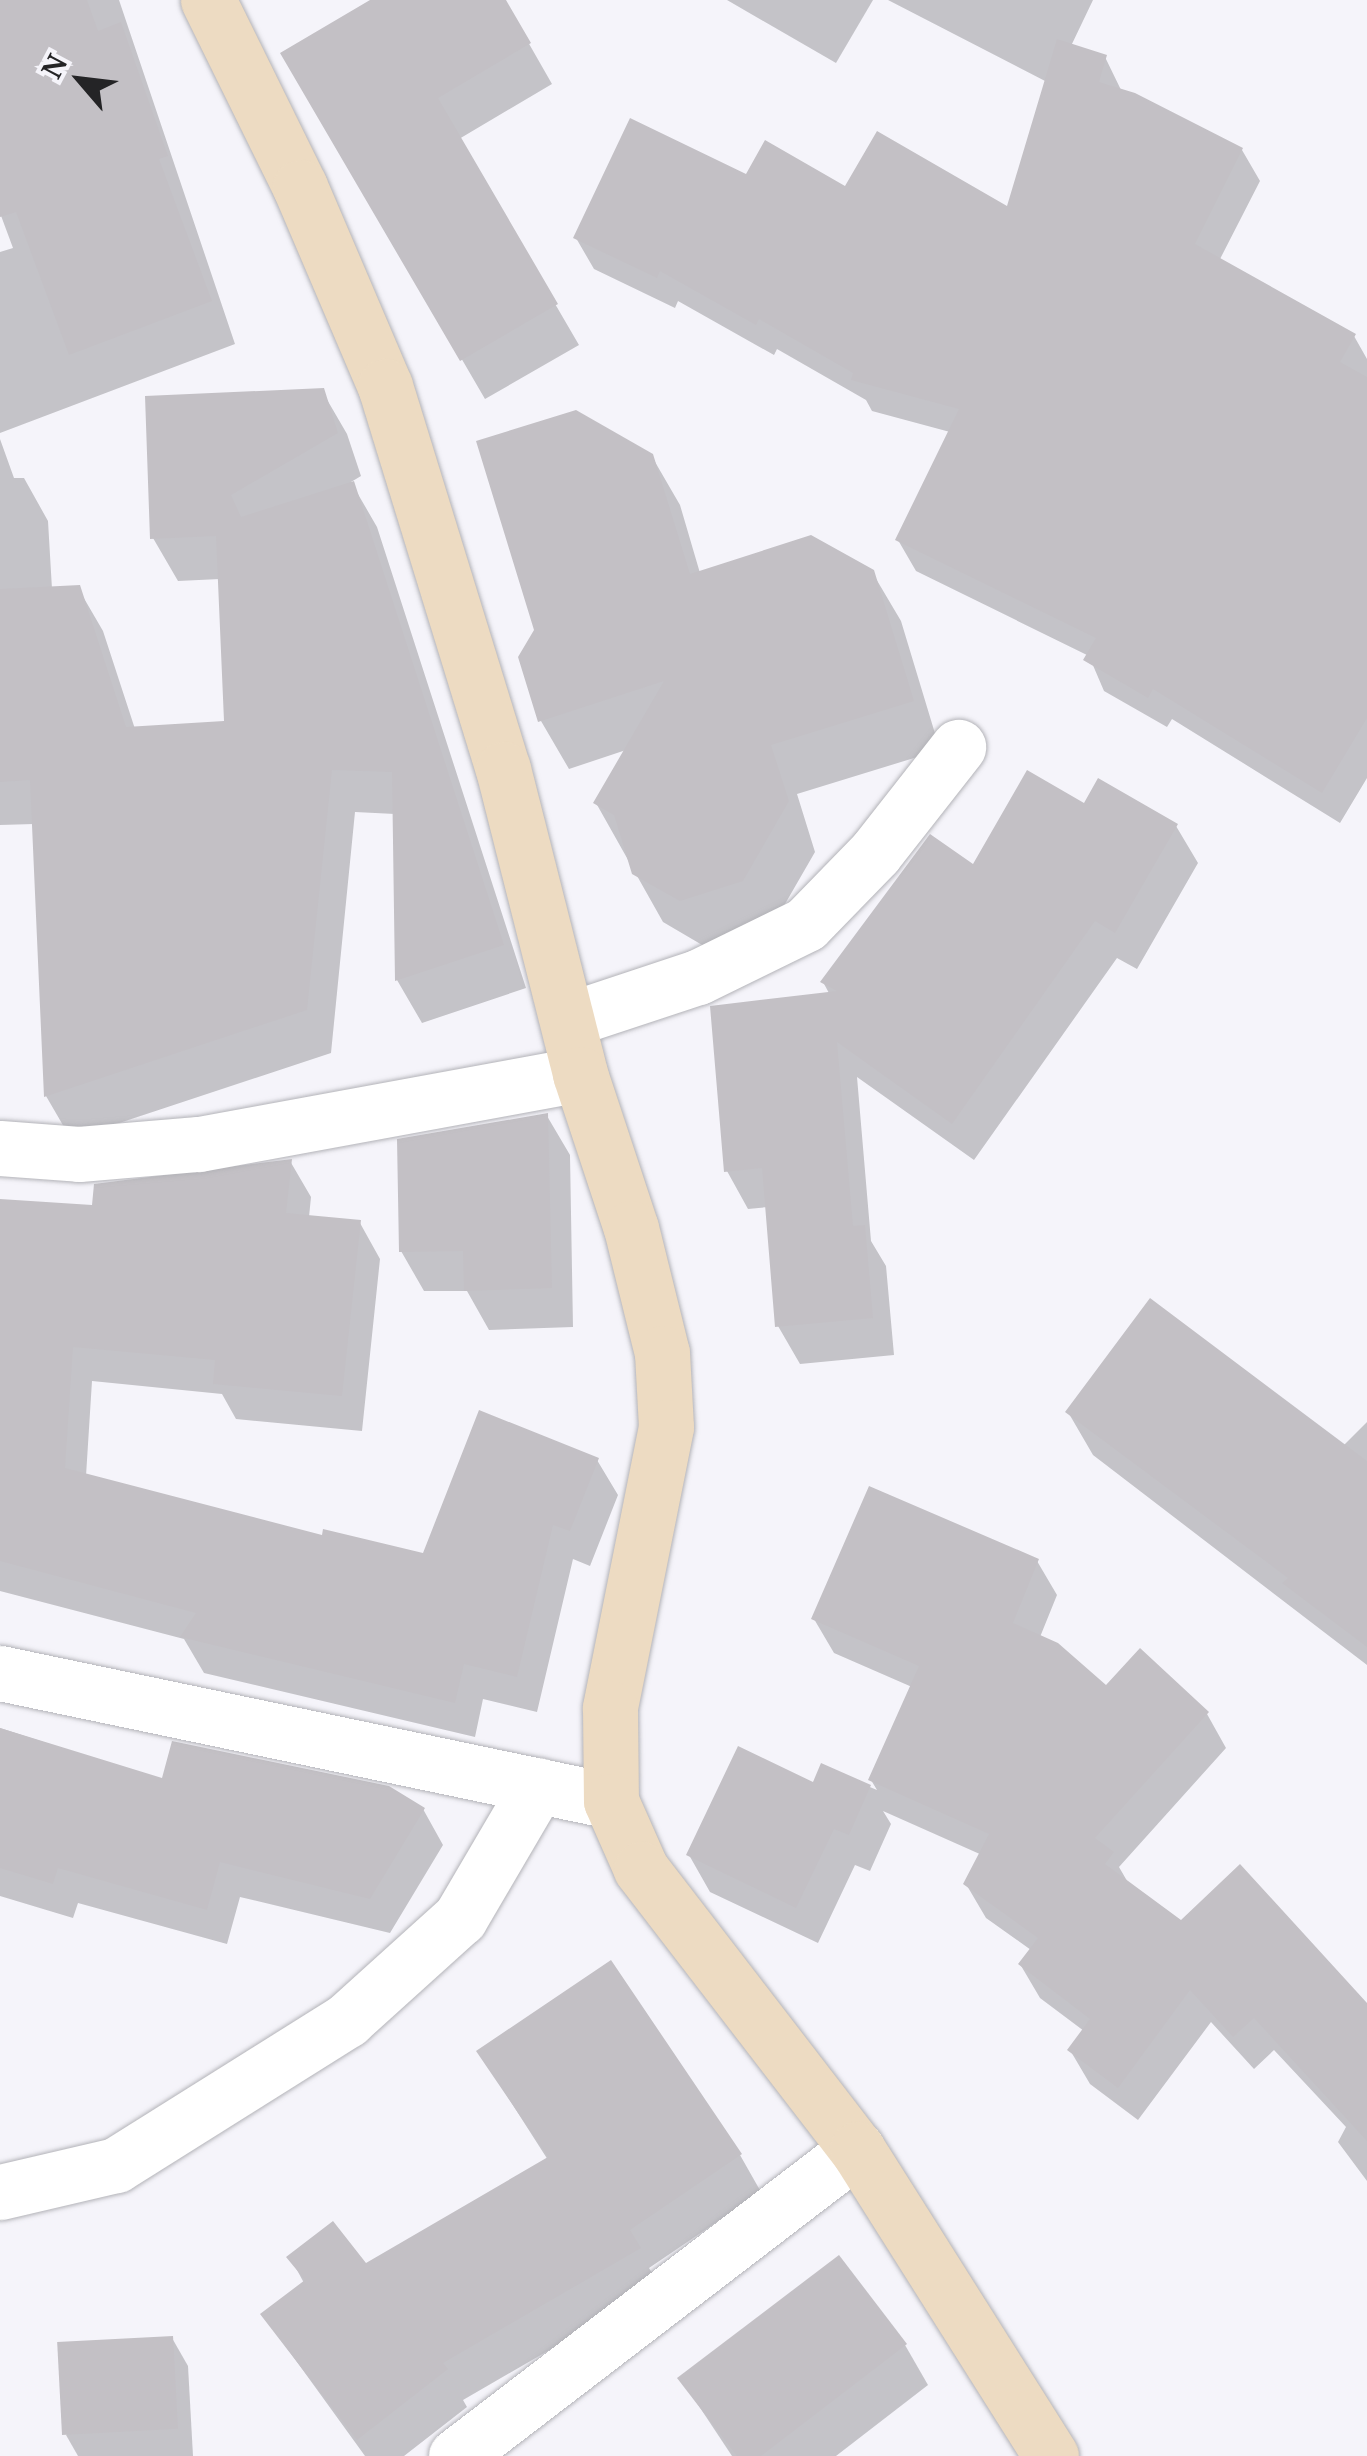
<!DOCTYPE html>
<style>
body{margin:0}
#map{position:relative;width:1367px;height:2456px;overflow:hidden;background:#f5f4fa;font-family:"Noto Serif",serif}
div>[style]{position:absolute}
.shadow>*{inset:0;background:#0003}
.building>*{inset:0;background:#c3c0c5;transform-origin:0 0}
.roads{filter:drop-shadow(0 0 2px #b3b3b8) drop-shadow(0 0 2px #b3b3b8)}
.street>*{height:55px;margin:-27.5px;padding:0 27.5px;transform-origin:27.5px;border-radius:27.5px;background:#fff}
.secondary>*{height:55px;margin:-27.5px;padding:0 27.5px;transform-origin:27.5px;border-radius:27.5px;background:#eddbc2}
span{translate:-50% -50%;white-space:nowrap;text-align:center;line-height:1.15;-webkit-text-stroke:8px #f5f4fa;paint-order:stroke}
.north{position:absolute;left:30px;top:30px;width:100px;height:100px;-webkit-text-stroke:8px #f5f4fa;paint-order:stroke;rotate:298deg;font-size:28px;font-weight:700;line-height:40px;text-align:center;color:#242426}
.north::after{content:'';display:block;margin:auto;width:35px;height:45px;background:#242426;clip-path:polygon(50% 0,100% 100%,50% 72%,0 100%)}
</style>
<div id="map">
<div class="shadow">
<div style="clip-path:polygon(0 0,119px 0,235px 344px,0 433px,0 252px,13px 248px,0 213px)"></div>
<div style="clip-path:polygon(375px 0,504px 0,552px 84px,459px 139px,579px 345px,485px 399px,284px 54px)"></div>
<div style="clip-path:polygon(727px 0,873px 0,836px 63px)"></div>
<div style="clip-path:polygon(888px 0,1093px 0,1071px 46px,1105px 57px,1122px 92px,1242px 150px,1260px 181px,1219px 261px,1354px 336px,1367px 359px,1367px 778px,1340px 823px,1172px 719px,1167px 727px,1104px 691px,1089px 656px,916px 571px,898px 540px,950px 432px,872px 411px,866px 400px,777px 349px,774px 355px,678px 301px,675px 308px,594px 269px,576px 238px,747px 177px,1009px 210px,1047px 82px)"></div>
<div style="clip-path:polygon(322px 391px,347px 434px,361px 476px,351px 482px,377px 527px,526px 988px,422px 1023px,397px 980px,395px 814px,355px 812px,331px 1053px,71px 1139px,46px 1096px,34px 824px,0 825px,0 439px,14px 478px,24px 478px,48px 521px,52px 589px,78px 588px,103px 631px,135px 729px,226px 724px,220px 579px,178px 581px,153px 538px)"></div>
<div style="clip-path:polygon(651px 455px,680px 505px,700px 573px,872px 572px,901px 621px,940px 750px,797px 794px,815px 852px,770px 930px,709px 949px,663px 922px,596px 803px,626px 750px,569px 769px,541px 721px)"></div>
<div style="clip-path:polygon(1085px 806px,1176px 826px,1198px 863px,1137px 969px,1117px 958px,974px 1160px,857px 1077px,871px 1241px,886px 1266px,894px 1355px,800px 1364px,778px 1326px,768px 1207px,748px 1209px,727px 1171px,830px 995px,823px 982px,974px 868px)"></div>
<div style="clip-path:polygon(547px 1116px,570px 1155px,573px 1327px,489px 1330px,467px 1291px,424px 1291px,401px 1251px)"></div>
<div style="clip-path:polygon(290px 1161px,311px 1197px,309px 1217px,360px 1223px,380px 1259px,362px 1431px,236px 1419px,222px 1394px,92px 1381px,86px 1476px,323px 1538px,424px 1556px,597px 1460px,618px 1495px,590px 1566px,573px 1559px,537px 1712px,483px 1699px,475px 1737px,204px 1673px,184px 1639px,0 1591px,0 1201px,95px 1208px)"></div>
<div style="clip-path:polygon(1068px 1412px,1343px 1446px,1367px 1422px,1367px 1665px,1093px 1455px)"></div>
<div style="clip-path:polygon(1037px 1561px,1057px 1595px,1040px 1637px,1106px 1689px,1207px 1714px,1226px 1748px,1119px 1867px,1130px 1886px,1181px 1923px,1367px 2007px,1367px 2181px,1338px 2142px,1346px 2127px,1274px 2050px,1254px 2069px,1211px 2022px,1138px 2120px,1090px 2084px,1070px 2050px,1084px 2031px,1040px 1998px,1020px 1964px,1031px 1950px,986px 1918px,966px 1884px,982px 1855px,883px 1811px,891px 1824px,870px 1871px,855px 1865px,818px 1943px,710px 1892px,689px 1855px,814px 1785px,822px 1767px,877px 1790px,871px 1780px,912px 1687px,834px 1653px,814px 1619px)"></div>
<div style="clip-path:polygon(0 1728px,164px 1781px,423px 1809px,443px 1845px,390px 1933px,240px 1897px,227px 1944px,78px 1903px,73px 1918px,0 1896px)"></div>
<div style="clip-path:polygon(479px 2052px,740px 2155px,761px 2192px,649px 2268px,660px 2286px,463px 2400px,467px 2407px,404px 2456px,365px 2456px,263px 2315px,304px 2283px,290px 2257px,365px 2266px,548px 2160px)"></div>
<div style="clip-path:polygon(172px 2338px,188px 2366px,193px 2456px,78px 2456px,66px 2435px)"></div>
<div style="clip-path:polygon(905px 2345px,928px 2385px,836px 2456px,732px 2456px,681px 2379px)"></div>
</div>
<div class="building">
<div style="clip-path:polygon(0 0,87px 0,98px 31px,121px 22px,168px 156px,159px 159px,212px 301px,69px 355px,16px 212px,0 217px)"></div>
<div style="clip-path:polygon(370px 0,506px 0,531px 43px,438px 98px,558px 304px,460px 361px,280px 53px)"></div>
<div style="clip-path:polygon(1057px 39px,1107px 55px,1099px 82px,1135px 93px,1243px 148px,1195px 244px,1356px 334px,1340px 362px,1367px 377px,1367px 718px,1322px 793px,1153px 689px,1148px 698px,1083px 660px,1096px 638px,895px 540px,959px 409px,851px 380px,853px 373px,759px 319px,756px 325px,660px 271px,657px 278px,573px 238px,630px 118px,746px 174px,765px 140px,845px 186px,877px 131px,1007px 206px)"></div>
<div style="clip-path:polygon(324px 388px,338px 433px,231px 495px,241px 517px,354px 481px,504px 945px,395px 981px,392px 772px,332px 770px,307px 1010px,44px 1097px,30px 780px,0 782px,0 589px,80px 585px,126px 727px,224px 721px,216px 536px,150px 539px,145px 396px)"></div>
<div style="clip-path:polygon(576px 410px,653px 454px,690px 574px,811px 535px,874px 570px,914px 701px,771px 745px,789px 801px,743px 881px,680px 901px,632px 874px,614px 815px,593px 803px,664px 681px,538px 722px,518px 657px,534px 630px,476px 441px)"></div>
<div style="clip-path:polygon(1027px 770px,1084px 803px,1098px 778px,1178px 824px,1115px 933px,1095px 921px,952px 1124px,837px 1042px,853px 1226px,865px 1225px,873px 1318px,775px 1327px,762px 1168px,724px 1172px,710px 1006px,837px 991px,820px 982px,930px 834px,973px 864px)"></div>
<div style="clip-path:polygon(548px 1113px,552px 1288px,464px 1291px,463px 1251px,399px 1252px,397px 1139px)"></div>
<div style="clip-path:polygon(292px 1159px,286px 1213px,361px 1220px,342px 1396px,213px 1384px,215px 1360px,73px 1347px,65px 1468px,322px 1535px,323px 1529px,423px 1553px,479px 1410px,599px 1458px,570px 1531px,553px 1525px,517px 1677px,464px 1664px,455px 1703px,180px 1637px,196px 1613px,0 1561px,0 1199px,92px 1205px,94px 1184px)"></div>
<div style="clip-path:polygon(1150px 1298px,1367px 1461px,1367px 1647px,1282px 1583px,1288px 1578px,1065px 1412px)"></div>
<div style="clip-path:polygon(869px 1486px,1039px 1559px,1013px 1623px,1058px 1643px,1106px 1685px,1140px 1648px,1209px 1712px,1095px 1838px,1114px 1852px,1105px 1864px,1181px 1920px,1240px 1864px,1367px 2003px,1367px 2141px,1254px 2018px,1233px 2037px,1190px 1990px,1118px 2088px,1067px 2050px,1090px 2019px,1018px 1964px,1038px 1938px,963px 1884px,989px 1834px,868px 1780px,919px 1666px,811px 1619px)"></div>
<div style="clip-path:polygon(0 1728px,162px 1778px,172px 1741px,389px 1786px,425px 1808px,370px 1899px,220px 1862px,207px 1910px,58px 1868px,53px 1884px,0 1868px)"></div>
<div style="clip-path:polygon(738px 1746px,813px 1782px,821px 1763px,871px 1785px,849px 1835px,834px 1829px,796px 1908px,686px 1855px)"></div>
<div style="clip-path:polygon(611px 1960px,742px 2154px,630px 2230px,641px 2248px,443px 2363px,448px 2369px,357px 2440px,260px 2314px,305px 2280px,286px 2257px,333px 2221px,366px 2263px,548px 2157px,476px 2051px)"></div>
<div style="clip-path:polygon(839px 2255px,907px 2344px,761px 2456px,737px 2456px,677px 2378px)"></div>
<div style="left:173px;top:2336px;width:93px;height:116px;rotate:87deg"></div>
</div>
<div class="roads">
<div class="street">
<div style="left:568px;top:1020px;width:137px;rotate:-18.3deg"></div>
<div style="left:698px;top:977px;width:120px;rotate:-26.1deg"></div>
<div style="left:806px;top:924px;width:99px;rotate:-45.8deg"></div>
<div style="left:875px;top:853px;width:135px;rotate:-51.9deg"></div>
<div style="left:0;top:1148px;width:79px;rotate:4.3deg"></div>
<div style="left:79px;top:1154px;width:120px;rotate:-4.8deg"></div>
<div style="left:199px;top:1144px;width:387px;rotate:-10.4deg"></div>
<div style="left:0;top:1673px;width:624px;rotate:11.83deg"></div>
<div style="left:0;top:2192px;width:119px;rotate:-13.1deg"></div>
<div style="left:116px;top:2165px;width:273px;rotate:-32.1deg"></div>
<div style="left:347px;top:2020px;width:152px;rotate:-42.1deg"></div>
<div style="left:460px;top:1918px;width:154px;rotate:-59.6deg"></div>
<div style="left:456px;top:2456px;width:505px;rotate:-37.44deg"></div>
</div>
<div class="secondary">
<div style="left:208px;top:0;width:208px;rotate:63.8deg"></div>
<div style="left:300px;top:187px;width:216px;rotate:66.9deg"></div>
<div style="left:385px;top:386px;width:401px;rotate:72.9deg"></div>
<div style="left:503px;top:769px;width:315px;rotate:75.8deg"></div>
<div style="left:580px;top:1074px;width:162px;rotate:71.7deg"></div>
<div style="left:631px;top:1228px;width:129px;rotate:76.1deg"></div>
<div style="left:662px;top:1353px;width:74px;rotate:86.9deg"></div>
<div style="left:666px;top:1427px;width:287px;rotate:101.3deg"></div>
<div style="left:610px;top:1708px;width:93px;rotate:89.4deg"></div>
<div style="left:611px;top:1801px;width:74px;rotate:66.2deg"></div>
<div style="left:641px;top:1869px;width:354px;rotate:52.4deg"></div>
<div style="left:857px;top:2149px;width:363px;rotate:57.7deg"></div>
</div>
</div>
<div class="north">N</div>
</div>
